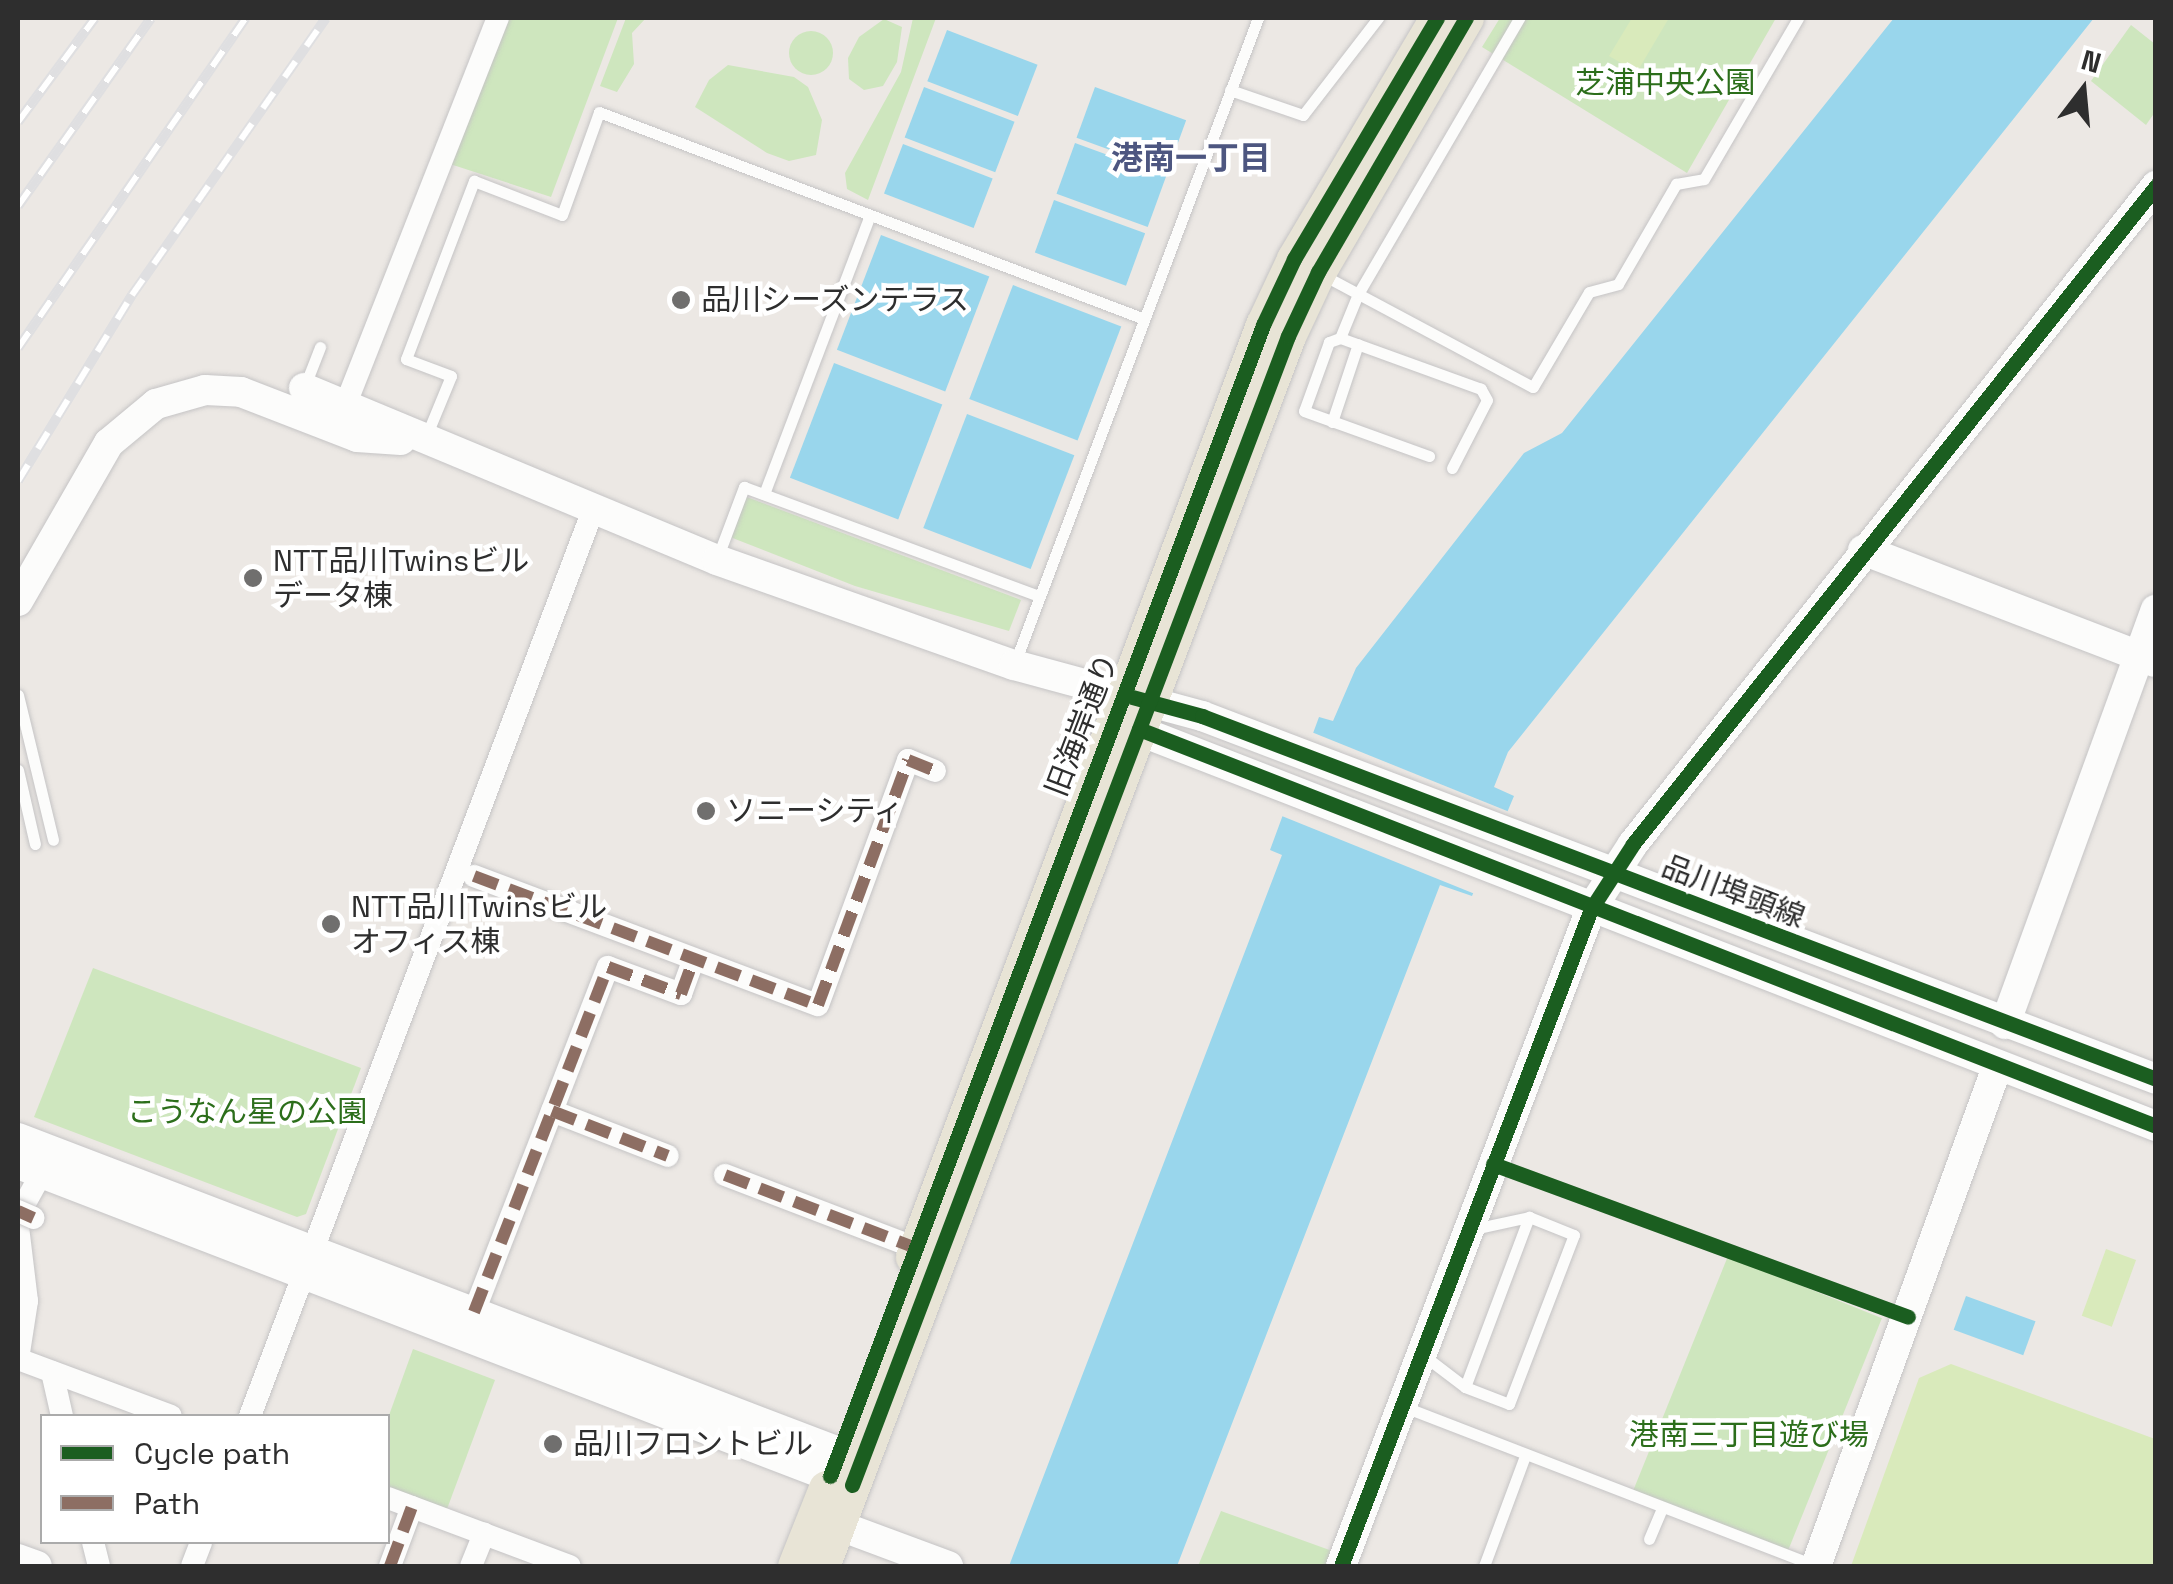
<!DOCTYPE html>
<meta charset="utf-8">
<style>
body{margin:0}
#map{position:relative;width:2173px;height:1584px;overflow:hidden;background:#ece8e4;font-family:"Space Grotesk","Noto Sans JP",sans-serif}
div>[style]{position:absolute}
.green>*{inset:0;background:#cee6be;transform-origin:0 0}
.round{border-radius:50%}
.pitch>*{inset:0;background:#d9eabb;transform-origin:0 0}
.water>*{inset:0;background:#99d6ec;transform-origin:0 0}
.pier>*{inset:0;background:#ece8e4;transform-origin:0 0}
.roads{filter:drop-shadow(0 0 2px #c5c4c5) drop-shadow(0 0 2px #c5c4c5)}
.lane>*{height:11px;margin:-5.5px;padding:0 5.5px;transform-origin:5.5px;border-radius:5.5px;background:#fcfcfb}
.street>*{height:22px;margin:-11px;padding:0 11px;transform-origin:11px;border-radius:11px;background:#fcfcfb}
.secondary>*{height:30px;margin:-15px;padding:0 15px;transform-origin:15px;border-radius:15px;background:#fcfcfb}
.primary>*{height:35px;margin:-17.5px;padding:0 17.5px;transform-origin:17.5px;border-radius:17.5px;background:#e8e4d6}
.rail>*{height:10px;margin-top:-5px;transform-origin:0;background:repeating-linear-gradient(90deg,#fff 0 19px,#dfdfe1 0 38px);box-sizing:border-box;border-block:2px solid #dfdfe1}
.bridges{filter:drop-shadow(0 0 2px #c5c4c5) drop-shadow(0 0 2px #c5c4c5)}
.street-bridge>*{height:22px;margin:-11px;padding:0 11px;transform-origin:11px;border-radius:11px;background:#fcfcfb}
.quiet>*{height:12px;margin-top:-6px;transform-origin:0;background:repeating-linear-gradient(90deg,#8d6e63 0 25px,transparent 0 37px)}
.cycleway>*{height:15px;margin:-7.5px;padding:0 7.5px;transform-origin:7.5px;border-radius:7.5px;background:#1b5e20}
.dots>*{width:28px;height:28px;translate:-50% -50%;box-sizing:border-box;border:5px solid #fff;border-radius:50%}
span{translate:-50% -50%;white-space:nowrap;text-align:center;line-height:1.15;-webkit-text-stroke:9px #fff;paint-order:stroke}
.park-label{font-size:30px;color:#2c6e1b}
.poi-label{font-size:30px;color:#2e2e2e}
.left{translate:0 -50%;text-align:left}
.street-label{font-size:30px;color:#2e2e2e}
.neighbourhood-label{font-size:32px;color:#4d5680;font-weight:700}
.frame{position:absolute;inset:0;border:20px solid #2e2e2e;pointer-events:none}
.legend{position:absolute;left:40px;top:1414px;width:350px;height:130px;box-sizing:border-box;background:#fff;border:2px solid #ababab;margin:0;padding:12px 18px;list-style:none;font-size:30px;color:#2e2e2e}
.legend li{display:flex;align-items:center;gap:20px;height:50px}
.legend b{width:50px;border:2px solid #ababab}
.north{position:absolute;left:2033px;top:40px;width:100px;height:100px;-webkit-text-stroke:8px #fff;paint-order:stroke;rotate:16deg;font-size:28px;font-weight:700;line-height:40px;text-align:center;color:#2e2e2e}
.north::after{content:'';display:block;margin:auto;width:35px;height:45px;background:#2e2e2e;clip-path:polygon(50% 0,100% 100%,50% 72%,0 100%)}
</style>
<div id="map">
<div class="green">
<div style="clip-path:polygon(510px 18px,618px 18px,551px 197px,450px 164px)"></div>
<div style="clip-path:polygon(626px 18px,646px 18px,632px 33px,634px 64px,617px 92px,600px 86px)"></div>
<div style="clip-path:polygon(913px 18px,936px 18px,868px 200px,847px 189px,845px 173px,901px 72px)"></div>
<div style="clip-path:polygon(1500px 18px,1776px 18px,1687px 173px,1482px 47px)"></div>
<div style="clip-path:polygon(884px 19px,902px 27px,897px 62px,883px 86px,864px 90px,849px 79px,848px 58px,859px 37px)"></div>
<div style="clip-path:polygon(2131px 25px,2155px 44px,2155px 112px,2146px 125px,2091px 81px)"></div>
<div class="round" style="left:789px;top:31px;width:44px;height:44px"></div>
<div style="clip-path:polygon(728px 65px,794px 77px,808px 87px,822px 120px,816px 155px,789px 161px,767px 153px,695px 107px,709px 80px)"></div>
<div style="clip-path:polygon(744px 496px,1021px 600px,1009px 631px,855px 586px,730px 537px)"></div>
<div style="clip-path:polygon(93px 968px,361px 1068px,306px 1214px,297px 1217px,34px 1117px)"></div>
<div style="left:1728px;top:1256px;width:166px;height:260px;rotate:22deg"></div>
<div style="clip-path:polygon(413px 1349px,495px 1380px,447px 1509px,388px 1487px,388px 1418px)"></div>
<div style="clip-path:polygon(1221px 1511px,1335px 1552px,1330px 1566px,1198px 1566px)"></div>
</div>
<div class="pitch">
<div style="clip-path:polygon(1632px 18px,1669px 18px,1637px 72px,1609px 56px)"></div>
<div style="left:2106px;top:1249px;width:32px;height:71px;rotate:20deg"></div>
<div style="clip-path:polygon(1951px 1364px,2155px 1439px,2155px 1566px,1851px 1566px,1919px 1378px)"></div>
</div>
<div class="water">
<div style="clip-path:polygon(1894px 18px,2094px 18px,1508px 752px,1494px 787px,1514px 796px,1472px 896px,1440px 885px,1177px 1566px,1009px 1566px,1282px 855px,1270px 850px,1319px 717px,1333px 721px,1356px 668px,1524px 453px,1562px 433px)"></div>
<div style="left:947px;top:30px;width:97px;height:55px;rotate:21deg"></div>
<div style="left:924px;top:87px;width:97px;height:54px;rotate:21deg"></div>
<div style="left:1095px;top:87px;width:97px;height:54px;rotate:20deg"></div>
<div style="left:1075px;top:143px;width:97px;height:54px;rotate:20deg"></div>
<div style="left:903px;top:144px;width:96px;height:53px;rotate:21deg"></div>
<div style="left:1054px;top:200px;width:97px;height:56px;rotate:20deg"></div>
<div style="left:881px;top:235px;width:116px;height:123px;rotate:21deg"></div>
<div style="left:1013px;top:285px;width:116px;height:122px;rotate:21deg"></div>
<div style="left:834px;top:363px;width:116px;height:123px;rotate:21deg"></div>
<div style="left:967px;top:414px;width:115px;height:122px;rotate:21deg"></div>
<div style="left:1966px;top:1296px;width:74px;height:36px;rotate:20deg"></div>
</div>
<div class="pier">
<div style="left:1309px;top:731px;width:219px;height:89px;rotate:22deg"></div>
</div>
<div class="roads">
<div class="lane">
<div style="left:1230px;top:90px;width:77px;rotate:18.9deg"></div>
<div style="left:1303px;top:115px;width:123px;rotate:-52.3deg"></div>
<div style="left:1321px;top:274px;width:240px;rotate:28.1deg"></div>
<div style="left:1533px;top:387px;width:110px;rotate:-59.5deg"></div>
<div style="left:1589px;top:292px;width:30px;rotate:-15deg"></div>
<div style="left:1618px;top:284px;width:116px;rotate:-59.9deg"></div>
<div style="left:1676px;top:184px;width:28px;rotate:-10deg"></div>
<div style="left:1704px;top:179px;width:186px;rotate:-59.7deg"></div>
<div style="left:1340px;top:338px;width:12px;rotate:160deg"></div>
<div style="left:1329px;top:342px;width:73px;rotate:109.9deg"></div>
<div style="left:1304px;top:411px;width:133px;rotate:19.8deg"></div>
<div style="left:304px;top:388px;width:44px;rotate:-68.7deg"></div>
<div style="left:1332px;top:422px;width:82px;rotate:-71.6deg"></div>
<div style="left:425px;top:439px;width:68px;rotate:-67.6deg"></div>
<div style="left:451px;top:376px;width:48px;rotate:-159.3deg"></div>
<div style="left:406px;top:359px;width:191px;rotate:-69.1deg"></div>
<div style="left:474px;top:181px;width:94px;rotate:21.1deg"></div>
<div style="left:562px;top:215px;width:109px;rotate:-70.2deg"></div>
<div style="left:599px;top:112px;width:581px;rotate:20.78deg"></div>
<div style="left:1452px;top:468px;width:76px;rotate:-62.8deg"></div>
<div style="left:1487px;top:400px;width:13px;rotate:-119deg"></div>
<div style="left:1481px;top:389px;width:150px;rotate:-160.1deg"></div>
<div style="left:1340px;top:338px;width:48px;rotate:-67.8deg"></div>
<div style="left:1358px;top:294px;width:320px;rotate:-59.7deg"></div>
<div style="left:764px;top:494px;width:298px;rotate:-69.2deg"></div>
<div style="left:718px;top:556px;width:74px;rotate:-69.4deg"></div>
<div style="left:744px;top:487px;width:314px;rotate:20.3deg"></div>
<div style="left:1014px;top:665px;width:691px;rotate:-69.34deg"></div>
<div style="left:18px;top:695px;width:149px;rotate:76.4deg"></div>
<div style="left:18px;top:770px;width:76px;rotate:77.1deg"></div>
<div style="left:1423px;top:1355px;width:53px;rotate:37.3deg"></div>
<div style="left:1465px;top:1387px;width:47px;rotate:21.1deg"></div>
<div style="left:1509px;top:1404px;width:181px;rotate:-69deg"></div>
<div style="left:1574px;top:1235px;width:48px;rotate:-158.2deg"></div>
<div style="left:1529px;top:1217px;width:56px;rotate:167.7deg"></div>
<div style="left:1465px;top:1387px;width:182px;rotate:-69.4deg"></div>
<div style="left:1402px;top:1406px;width:441px;rotate:21.1deg"></div>
<div style="left:1649px;top:1539px;width:34px;rotate:-67deg"></div>
<div style="left:1484px;top:1566px;width:117px;rotate:-69.6deg"></div>
</div>
<div class="street">
<div style="left:345px;top:406px;width:417px;rotate:-68.5deg"></div>
<div style="left:474px;top:876px;width:367px;rotate:20.6deg"></div>
<div style="left:818px;top:1005px;width:261px;rotate:-69.8deg"></div>
<div style="left:908px;top:760px;width:29px;rotate:22deg"></div>
<div style="left:552px;top:1111px;width:124px;rotate:21.2deg"></div>
<div style="left:725px;top:1175px;width:204px;rotate:20.9deg"></div>
<div style="left:24px;top:1205px;width:37px;rotate:-61deg"></div>
<div style="left:474px;top:1312px;width:370px;rotate:-68.8deg"></div>
<div style="left:608px;top:967px;width:78px;rotate:20.3deg"></div>
<div style="left:681px;top:994px;width:37px;rotate:-70deg"></div>
<div style="left:18px;top:1359px;width:163px;rotate:20.4deg"></div>
<div style="left:18px;top:1359px;width:59px;rotate:-81.2deg"></div>
<div style="left:27px;top:1301px;width:75px;rotate:-96.9deg"></div>
<div style="left:52px;top:1372px;width:45px;rotate:77.2deg"></div>
<div style="left:250px;top:1416px;width:966px;rotate:-69.26deg"></div>
<div style="left:388px;top:1498px;width:194px;rotate:20.5deg"></div>
<div style="left:93px;top:1542px;width:25px;rotate:76deg"></div>
<div style="left:192px;top:1566px;width:26px;rotate:-69deg"></div>
<div style="left:390px;top:1566px;width:63px;rotate:-69.6deg"></div>
<div style="left:471px;top:1566px;width:35px;rotate:-68deg"></div>
</div>
<div class="secondary">
<div style="left:304px;top:388px;width:447px;rotate:22.6deg"></div>
<div style="left:717px;top:560px;width:315px;rotate:19.5deg"></div>
<div style="left:1014px;top:665px;width:195px;rotate:15.2deg"></div>
<div style="left:1202px;top:716px;width:1021px;rotate:20.83deg"></div>
<div style="left:1863px;top:550px;width:313px;rotate:21deg"></div>
<div style="left:18px;top:601px;width:182px;rotate:-60.1deg"></div>
<div style="left:109px;top:443px;width:61px;rotate:-39.7deg"></div>
<div style="left:156px;top:404px;width:51px;rotate:-15.9deg"></div>
<div style="left:205px;top:390px;width:36px;rotate:3deg"></div>
<div style="left:241px;top:392px;width:124px;rotate:21.2deg"></div>
<div style="left:357px;top:437px;width:44px;rotate:3.9deg"></div>
<div style="left:1119px;top:723px;width:1113px;rotate:21.24deg"></div>
<div style="left:2005px;top:1024px;width:441px;rotate:-70deg"></div>
<div style="left:18px;top:1138px;width:904px;rotate:20.94deg"></div>
<div style="left:18px;top:1164px;width:894px;rotate:21.05deg"></div>
<div style="left:816px;top:1517px;width:141px;rotate:20.4deg"></div>
<div style="left:18px;top:1559px;width:20px;rotate:20deg"></div>
<div style="left:1341px;top:1566px;width:703px;rotate:-69.17deg"></div>
<div style="left:1591px;top:909px;width:77px;rotate:-57.1deg"></div>
<div style="left:1633px;top:844px;width:841px;rotate:-51.52deg"></div>
<div style="left:1816px;top:1566px;width:531px;rotate:-70.06deg"></div>
</div>
<div class="primary">
<div style="left:913px;top:1257px;width:996px;rotate:-69.42deg"></div>
<div style="left:1263px;top:325px;width:73px;rotate:-64.8deg"></div>
<div style="left:1294px;top:259px;width:280px;rotate:-59.3deg"></div>
<div style="left:795px;top:1566px;width:84px;rotate:-68.3deg"></div>
<div style="left:822px;top:1566px;width:1315px;rotate:-69.25deg"></div>
<div style="left:1288px;top:336px;width:71px;rotate:-64.9deg"></div>
<div style="left:1318px;top:272px;width:294px;rotate:-59.8deg"></div>
</div>
</div>
<div class="rail">
<div style="left:18px;top:122px;width:129px;rotate:-53.5deg"></div>
<div style="left:18px;top:206px;width:230px;rotate:-54.7deg"></div>
<div style="left:18px;top:348px;width:401px;rotate:-55.4deg"></div>
<div style="left:18px;top:481px;width:218px;rotate:-58.5deg"></div>
<div style="left:132px;top:295px;width:338px;rotate:-55deg"></div>
</div>
<div class="bridges">
<div class="street-bridge">
<div style="left:18px;top:1211px;width:17px;rotate:24deg"></div>
</div>
</div>
<div class="quiet">
<div style="left:474px;top:876px;width:367px;rotate:20.6deg"></div>
<div style="left:818px;top:1005px;width:261px;rotate:-69.8deg"></div>
<div style="left:908px;top:760px;width:29px;rotate:22deg"></div>
<div style="left:552px;top:1111px;width:124px;rotate:21.2deg"></div>
<div style="left:725px;top:1175px;width:204px;rotate:20.9deg"></div>
<div style="left:18px;top:1211px;width:17px;rotate:24deg"></div>
<div style="left:474px;top:1312px;width:370px;rotate:-68.8deg"></div>
<div style="left:608px;top:967px;width:78px;rotate:20.3deg"></div>
<div style="left:681px;top:994px;width:37px;rotate:-70deg"></div>
<div style="left:390px;top:1566px;width:63px;rotate:-69.6deg"></div>
</div>
<div class="cycleway">
<div style="left:1132px;top:697px;width:73px;rotate:15.2deg"></div>
<div style="left:1202px;top:716px;width:1021px;rotate:20.83deg"></div>
<div style="left:1139px;top:729px;width:1092px;rotate:21.32deg"></div>
<div style="left:1493px;top:1164px;width:442px;rotate:20.2deg"></div>
<div style="left:830px;top:1476px;width:1230px;rotate:-69.38deg"></div>
<div style="left:1263px;top:325px;width:73px;rotate:-64.8deg"></div>
<div style="left:1294px;top:259px;width:280px;rotate:-59.3deg"></div>
<div style="left:852px;top:1485px;width:1229px;rotate:-69.22deg"></div>
<div style="left:1288px;top:336px;width:71px;rotate:-64.9deg"></div>
<div style="left:1318px;top:272px;width:294px;rotate:-59.8deg"></div>
<div style="left:1341px;top:1566px;width:703px;rotate:-69.17deg"></div>
<div style="left:1591px;top:909px;width:77px;rotate:-57.1deg"></div>
<div style="left:1633px;top:844px;width:841px;rotate:-51.52deg"></div>
</div>
<div class="dots">
<div style="left:681px;top:300px;background:#706f6e"></div>
<div style="left:253px;top:578px;background:#706f6e"></div>
<div style="left:706px;top:811px;background:#706f6e"></div>
<div style="left:331px;top:924px;background:#706f6e"></div>
<div style="left:553px;top:1444px;background:#706f6e"></div>
</div>
<div class="park-label">
<span style="left:1665px;top:83px">芝浦中央公園</span>
<span style="left:247px;top:1112px">こうなん星の公園</span>
<span style="left:1749px;top:1435px">港南三丁目遊び場</span>
</div>
<div class="poi-label">
<span class="left" style="left:701px;top:300px">品川シーズンテラス</span>
<span class="left" style="left:273px;top:578px">NTT品川Twinsビル<br>データ棟</span>
<span class="left" style="left:726px;top:811px">ソニーシティ</span>
<span class="left" style="left:351px;top:924px">NTT品川Twinsビル<br>オフィス棟</span>
<span class="left" style="left:573px;top:1444px">品川フロントビル</span>
</div>
<div class="street-label">
<span style="left:1082px;top:725px;rotate:-69deg">旧海岸通り</span>
<span style="left:1733px;top:892px;rotate:21deg">品川埠頭線</span>
</div>
<div class="neighbourhood-label">
<span style="left:1191px;top:158px">港南一丁目</span>
</div>
<div class="frame"></div>
<ul class="legend">
<li><b style="height:12px;background:#1b5e20"></b>Cycle path</li>
<li><b style="height:12px;background:#8d6e63"></b>Path</li>
</ul>
<div class="north">N</div>
</div>
